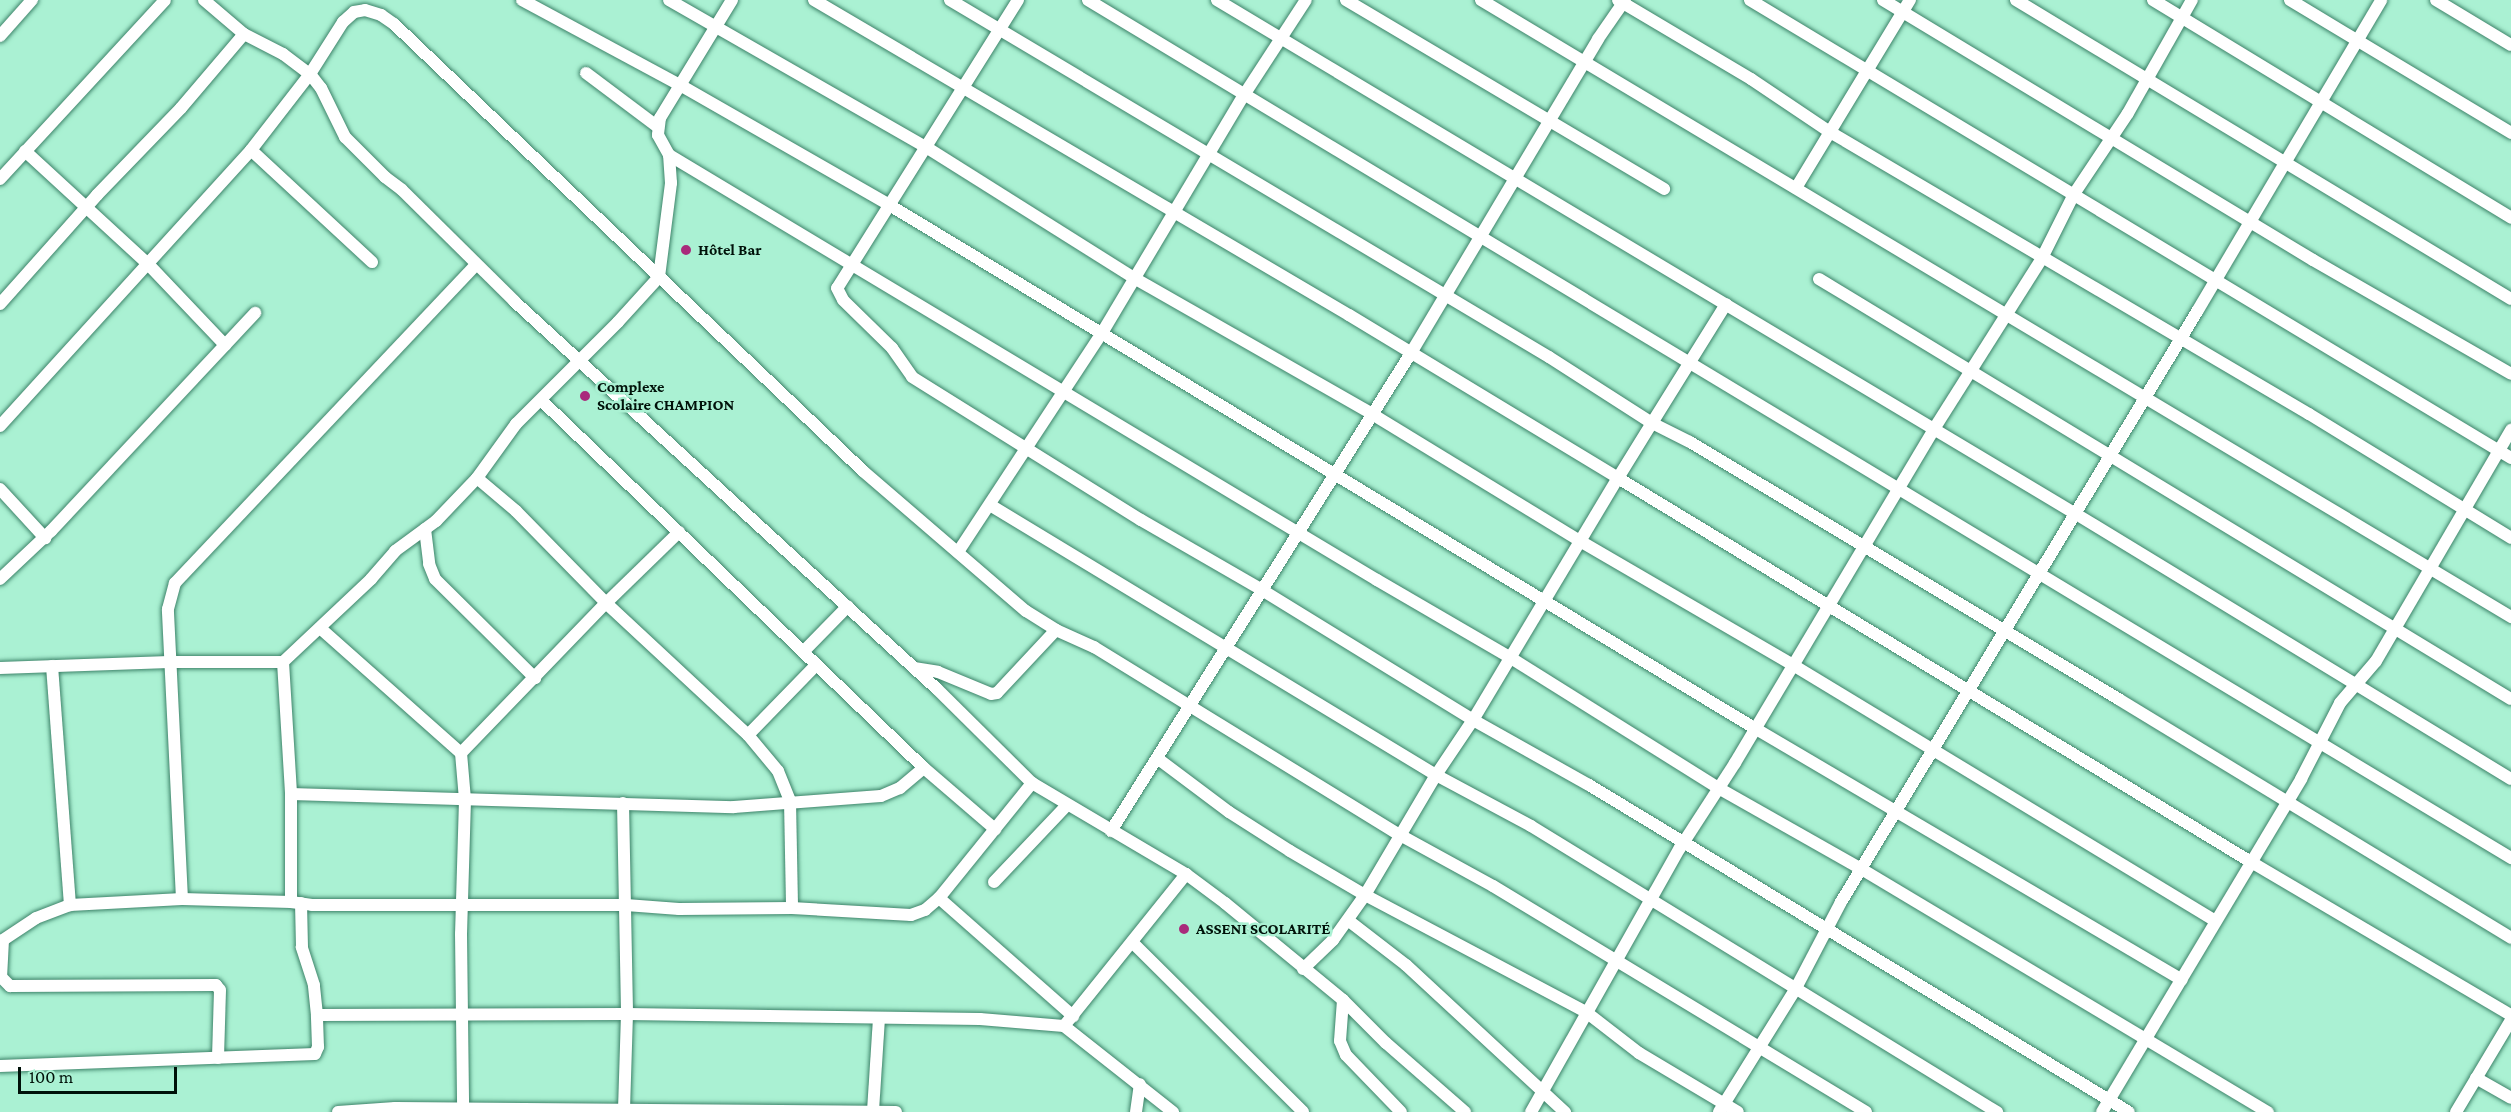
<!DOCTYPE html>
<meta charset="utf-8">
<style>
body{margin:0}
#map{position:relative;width:2511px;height:1112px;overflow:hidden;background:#aaf1d3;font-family:"Crimson Pro",serif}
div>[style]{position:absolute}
.roads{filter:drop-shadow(0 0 2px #3d8369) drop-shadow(0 0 2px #3d8369)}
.minor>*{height:12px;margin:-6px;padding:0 6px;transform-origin:6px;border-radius:6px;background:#fff}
.dots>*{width:16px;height:16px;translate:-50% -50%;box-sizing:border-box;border:3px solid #aaf1d3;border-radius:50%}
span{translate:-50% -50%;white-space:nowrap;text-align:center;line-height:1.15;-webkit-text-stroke:5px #aaf1d3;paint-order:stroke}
.poi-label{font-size:16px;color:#001109;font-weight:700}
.left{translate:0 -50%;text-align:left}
.scale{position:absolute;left:18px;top:1067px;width:159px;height:27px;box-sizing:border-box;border:3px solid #001109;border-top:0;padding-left:8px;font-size:18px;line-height:21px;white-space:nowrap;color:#001109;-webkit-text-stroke:4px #aaf1d3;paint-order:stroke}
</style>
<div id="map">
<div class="roads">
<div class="minor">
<div style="left:204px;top:0;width:52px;rotate:40.4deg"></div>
<div style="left:244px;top:34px;width:44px;rotate:27.1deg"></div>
<div style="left:283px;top:54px;width:34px;rotate:37deg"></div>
<div style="left:310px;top:74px;width:18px;rotate:52deg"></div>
<div style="left:321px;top:88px;width:55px;rotate:63.9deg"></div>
<div style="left:345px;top:137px;width:57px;rotate:45deg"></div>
<div style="left:385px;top:177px;width:21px;rotate:37deg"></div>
<div style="left:402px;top:190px;width:158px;rotate:44.7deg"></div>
<div style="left:514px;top:301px;width:574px;rotate:42.53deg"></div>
<div style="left:937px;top:689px;width:134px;rotate:44.7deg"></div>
<div style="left:1032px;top:783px;width:179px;rotate:30.6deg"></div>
<div style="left:1186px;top:874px;width:49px;rotate:36.6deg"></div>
<div style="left:1225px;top:903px;width:153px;rotate:39.4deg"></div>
<div style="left:1343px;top:1000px;width:61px;rotate:45deg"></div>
<div style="left:1386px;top:1043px;width:105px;rotate:41.1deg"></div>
<div style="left:522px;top:0;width:179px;rotate:28.3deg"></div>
<div style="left:680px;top:85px;width:243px;rotate:29.8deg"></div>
<div style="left:891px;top:206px;width:1011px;rotate:31.16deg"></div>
<div style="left:1756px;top:729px;width:494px;rotate:30.5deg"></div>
<div style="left:669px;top:0;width:296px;rotate:29.8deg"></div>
<div style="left:926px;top:147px;width:246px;rotate:32.2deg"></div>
<div style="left:1134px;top:278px;width:274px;rotate:29.7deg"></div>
<div style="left:1372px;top:414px;width:244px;rotate:31.4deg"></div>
<div style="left:1580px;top:541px;width:246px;rotate:30.2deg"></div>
<div style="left:1793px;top:665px;width:494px;rotate:31.2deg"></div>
<div style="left:732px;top:0;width:138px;rotate:121.4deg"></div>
<div style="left:660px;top:118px;width:17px;rotate:97deg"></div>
<div style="left:658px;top:135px;width:23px;rotate:61deg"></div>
<div style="left:669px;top:155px;width:826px;rotate:30.98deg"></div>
<div style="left:1377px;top:580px;width:155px;rotate:30.2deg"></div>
<div style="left:1511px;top:658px;width:247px;rotate:32.1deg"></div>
<div style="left:1720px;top:789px;width:164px;rotate:29.5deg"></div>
<div style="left:1863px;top:870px;width:472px;rotate:30.9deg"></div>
<div style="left:814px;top:0;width:621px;rotate:30.49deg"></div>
<div style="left:1349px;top:315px;width:315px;rotate:31.2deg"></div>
<div style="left:1618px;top:478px;width:65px;rotate:-58.3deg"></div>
<div style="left:1652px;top:423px;width:42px;rotate:26.6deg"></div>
<div style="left:1690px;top:442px;width:501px;rotate:30.96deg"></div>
<div style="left:2120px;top:700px;width:458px;rotate:31.3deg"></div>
<div style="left:950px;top:0;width:697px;rotate:30.79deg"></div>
<div style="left:1549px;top:357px;width:122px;rotate:32.7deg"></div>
<div style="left:1652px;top:423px;width:140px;rotate:-58.1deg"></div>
<div style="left:1018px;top:0;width:340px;rotate:122.1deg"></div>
<div style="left:837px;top:288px;width:13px;rotate:63deg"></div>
<div style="left:843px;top:300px;width:69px;rotate:44.4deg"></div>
<div style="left:892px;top:348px;width:35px;rotate:55deg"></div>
<div style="left:912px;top:377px;width:270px;rotate:32deg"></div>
<div style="left:1141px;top:520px;width:140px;rotate:30deg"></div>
<div style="left:1262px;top:590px;width:248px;rotate:31.6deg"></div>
<div style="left:1473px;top:720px;width:133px;rotate:29.3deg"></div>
<div style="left:1589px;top:785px;width:631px;rotate:31.2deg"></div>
<div style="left:1088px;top:0;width:1662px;rotate:31.09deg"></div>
<div style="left:1217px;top:0;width:1001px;rotate:30.9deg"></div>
<div style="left:2076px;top:514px;width:509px;rotate:31.35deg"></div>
<div style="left:1346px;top:0;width:370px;rotate:30.7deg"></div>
<div style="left:1481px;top:0;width:1201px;rotate:30.92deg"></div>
<div style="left:1618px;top:0;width:155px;rotate:30.7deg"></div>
<div style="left:1751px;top:79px;width:95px;rotate:33.9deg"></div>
<div style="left:1830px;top:132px;width:556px;rotate:30.49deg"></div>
<div style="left:2309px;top:414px;width:237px;rotate:31.5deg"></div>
<div style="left:1750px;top:0;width:888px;rotate:31.04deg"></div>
<div style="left:1883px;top:0;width:502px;rotate:31.16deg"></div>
<div style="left:2313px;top:260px;width:228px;rotate:29.9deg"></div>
<div style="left:2016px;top:0;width:578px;rotate:31.13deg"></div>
<div style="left:2153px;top:0;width:419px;rotate:31.3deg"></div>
<div style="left:2290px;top:0;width:258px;rotate:31deg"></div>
<div style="left:2436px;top:0;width:87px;rotate:31deg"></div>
<div style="left:0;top:36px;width:48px;rotate:-48.4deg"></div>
<div style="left:586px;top:73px;width:90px;rotate:36.9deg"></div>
<div style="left:251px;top:150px;width:165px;rotate:42.8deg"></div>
<div style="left:25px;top:151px;width:167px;rotate:42.6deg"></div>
<div style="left:148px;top:264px;width:112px;rotate:46.5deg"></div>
<div style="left:0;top:179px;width:243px;rotate:-47.3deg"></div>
<div style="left:1796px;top:188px;width:220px;rotate:-58.8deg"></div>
<div style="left:1819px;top:279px;width:809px;rotate:31.26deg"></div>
<div style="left:0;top:304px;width:146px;rotate:-48.3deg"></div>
<div style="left:97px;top:195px;width:121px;rotate:-46deg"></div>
<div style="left:181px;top:108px;width:97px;rotate:-49.6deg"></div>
<div style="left:541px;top:400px;width:531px;rotate:43.86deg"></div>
<div style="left:924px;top:768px;width:94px;rotate:40.7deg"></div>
<div style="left:0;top:426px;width:373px;rotate:-47.7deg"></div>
<div style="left:251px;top:150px;width:96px;rotate:-52.2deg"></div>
<div style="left:310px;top:74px;width:62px;rotate:-57.6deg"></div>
<div style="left:343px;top:22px;width:15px;rotate:-42deg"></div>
<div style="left:354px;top:12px;width:11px;rotate:-10deg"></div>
<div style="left:365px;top:10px;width:17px;rotate:17deg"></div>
<div style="left:381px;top:15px;width:16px;rotate:35deg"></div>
<div style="left:394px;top:24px;width:648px;rotate:43.62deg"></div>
<div style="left:863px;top:471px;width:215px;rotate:40.7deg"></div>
<div style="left:1026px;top:611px;width:36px;rotate:32deg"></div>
<div style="left:1056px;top:630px;width:42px;rotate:24.1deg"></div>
<div style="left:1094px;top:647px;width:359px;rotate:31.6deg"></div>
<div style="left:1400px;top:835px;width:106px;rotate:28.7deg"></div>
<div style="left:1493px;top:886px;width:436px;rotate:31.2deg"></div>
<div style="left:477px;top:478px;width:51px;rotate:40.2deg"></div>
<div style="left:516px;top:511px;width:129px;rotate:45.6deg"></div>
<div style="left:606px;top:603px;width:194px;rotate:42.9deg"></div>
<div style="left:748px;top:735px;width:47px;rotate:50.2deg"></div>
<div style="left:778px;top:771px;width:32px;rotate:68deg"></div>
<div style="left:790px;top:801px;width:107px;rotate:88.9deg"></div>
<div style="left:0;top:489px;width:67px;rotate:47.4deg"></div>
<div style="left:990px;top:505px;width:521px;rotate:31.19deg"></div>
<div style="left:1436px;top:775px;width:108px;rotate:28.2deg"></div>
<div style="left:1531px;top:826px;width:547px;rotate:31.54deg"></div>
<div style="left:425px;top:529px;width:35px;rotate:83deg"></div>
<div style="left:429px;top:564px;width:16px;rotate:68deg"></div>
<div style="left:435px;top:579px;width:141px;rotate:44.7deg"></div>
<div style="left:958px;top:552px;width:262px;rotate:-56.7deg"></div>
<div style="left:1102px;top:333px;width:277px;rotate:-59.2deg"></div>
<div style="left:1244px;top:95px;width:113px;rotate:-56.9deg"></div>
<div style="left:0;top:579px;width:70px;rotate:-43.3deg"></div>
<div style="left:51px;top:531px;width:299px;rotate:-46.9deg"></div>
<div style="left:320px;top:628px;width:188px;rotate:41.6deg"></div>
<div style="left:461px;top:753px;width:47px;rotate:85.1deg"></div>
<div style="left:465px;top:800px;width:134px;rotate:91.7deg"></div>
<div style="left:461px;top:934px;width:176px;rotate:89.3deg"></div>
<div style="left:803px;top:652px;width:64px;rotate:-45.6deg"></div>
<div style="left:283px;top:662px;width:132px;rotate:86.5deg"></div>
<div style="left:291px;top:794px;width:108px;rotate:90deg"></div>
<div style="left:52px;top:666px;width:240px;rotate:85.7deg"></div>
<div style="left:0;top:668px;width:169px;rotate:-2deg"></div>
<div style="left:169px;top:662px;width:114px"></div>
<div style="left:283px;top:662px;width:121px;rotate:-43.3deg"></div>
<div style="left:371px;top:579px;width:37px;rotate:-49deg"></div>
<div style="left:395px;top:551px;width:51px;rotate:-36.2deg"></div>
<div style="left:436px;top:521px;width:59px;rotate:-46.4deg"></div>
<div style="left:477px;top:478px;width:67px;rotate:-54.2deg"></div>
<div style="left:516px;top:424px;width:144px;rotate:-45deg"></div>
<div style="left:618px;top:322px;width:61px;rotate:-47.7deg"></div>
<div style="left:659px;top:277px;width:95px;rotate:-82.7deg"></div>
<div style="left:671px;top:183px;width:28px;rotate:-94deg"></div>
<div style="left:914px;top:668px;width:24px;rotate:9deg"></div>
<div style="left:938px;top:672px;width:57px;rotate:22.5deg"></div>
<div style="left:991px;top:694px;width:6px;rotate:-9deg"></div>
<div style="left:997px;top:693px;width:86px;rotate:-46.9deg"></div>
<div style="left:748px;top:735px;width:98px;rotate:-45.8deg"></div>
<div style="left:461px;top:753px;width:209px;rotate:-46deg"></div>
<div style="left:606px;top:603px;width:102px;rotate:-44.2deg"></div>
<div style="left:1157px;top:758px;width:90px;rotate:36.9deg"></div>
<div style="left:1229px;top:812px;width:72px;rotate:32.6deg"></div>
<div style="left:1290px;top:851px;width:87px;rotate:30.4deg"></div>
<div style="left:1365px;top:895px;width:250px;rotate:27.9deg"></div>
<div style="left:1586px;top:1012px;width:67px;rotate:37.7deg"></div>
<div style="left:1639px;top:1053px;width:115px;rotate:30.8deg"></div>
<div style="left:291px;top:794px;width:443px;rotate:1.7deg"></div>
<div style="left:734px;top:807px;width:147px;rotate:-4.3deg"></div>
<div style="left:881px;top:796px;width:21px;rotate:-23deg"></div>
<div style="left:900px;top:788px;width:31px;rotate:-40deg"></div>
<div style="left:623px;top:803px;width:211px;rotate:88.9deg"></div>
<div style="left:627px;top:1014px;width:98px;rotate:91.8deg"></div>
<div style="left:1111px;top:831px;width:564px;rotate:-57.89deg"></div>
<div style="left:1411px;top:353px;width:365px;rotate:-59.2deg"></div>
<div style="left:1598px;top:39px;width:47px;rotate:-55.3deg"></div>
<div style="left:994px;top:882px;width:106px;rotate:-46.5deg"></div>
<div style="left:939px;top:898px;width:179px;rotate:41.4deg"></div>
<div style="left:182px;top:899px;width:290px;rotate:-92.8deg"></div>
<div style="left:168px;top:609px;width:27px;rotate:-75deg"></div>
<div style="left:175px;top:583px;width:438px;rotate:-46.6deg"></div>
<div style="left:1349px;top:921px;width:72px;rotate:37.7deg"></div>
<div style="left:1406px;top:965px;width:217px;rotate:42.8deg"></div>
<div style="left:3px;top:940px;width:37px;rotate:93deg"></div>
<div style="left:1px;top:977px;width:13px;rotate:45deg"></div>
<div style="left:10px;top:986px;width:206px;rotate:-0.3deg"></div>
<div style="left:216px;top:985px;width:6px;rotate:51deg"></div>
<div style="left:220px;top:990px;width:68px;rotate:91.7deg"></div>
<div style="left:0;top:942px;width:43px;rotate:-33.7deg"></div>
<div style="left:36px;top:918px;width:36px;rotate:-21deg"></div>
<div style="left:70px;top:905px;width:112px;rotate:-3.1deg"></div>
<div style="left:182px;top:899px;width:109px;rotate:1.6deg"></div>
<div style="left:291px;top:902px;width:21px;rotate:8deg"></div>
<div style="left:312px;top:905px;width:314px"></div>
<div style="left:626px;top:905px;width:53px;rotate:4.3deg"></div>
<div style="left:679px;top:909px;width:113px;rotate:-0.5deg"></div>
<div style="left:792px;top:908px;width:119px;rotate:3.4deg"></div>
<div style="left:911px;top:915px;width:15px;rotate:-20deg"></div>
<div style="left:925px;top:910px;width:18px;rotate:-41deg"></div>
<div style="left:939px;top:898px;width:148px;rotate:-51deg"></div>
<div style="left:1132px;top:942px;width:241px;rotate:44.8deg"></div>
<div style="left:1303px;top:969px;width:42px;rotate:-44deg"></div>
<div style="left:1333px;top:940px;width:55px;rotate:-54.6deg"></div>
<div style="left:1365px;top:895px;width:139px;rotate:-59.4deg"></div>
<div style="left:1436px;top:775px;width:66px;rotate:-56.1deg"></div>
<div style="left:1473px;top:720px;width:282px;rotate:-59.1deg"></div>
<div style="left:1618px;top:478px;width:740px;rotate:31.24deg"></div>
<div style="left:2251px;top:862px;width:302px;rotate:30.5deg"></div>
<div style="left:1343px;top:1000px;width:41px;rotate:94.2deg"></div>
<div style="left:1340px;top:1041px;width:15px;rotate:67deg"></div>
<div style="left:1346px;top:1055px;width:79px;rotate:46deg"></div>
<div style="left:317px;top:1015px;width:310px;rotate:-0.2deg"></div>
<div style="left:627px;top:1014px;width:353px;rotate:0.8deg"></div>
<div style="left:980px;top:1019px;width:84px;rotate:4.8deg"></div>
<div style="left:1064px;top:1026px;width:195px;rotate:-51.2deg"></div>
<div style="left:1064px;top:1026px;width:139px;rotate:38.3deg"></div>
<div style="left:0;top:1066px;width:315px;rotate:-2.2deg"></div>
<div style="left:315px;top:1054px;width:8px;rotate:-67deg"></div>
<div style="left:318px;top:1047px;width:32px;rotate:-92deg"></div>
<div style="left:317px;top:1015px;width:30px;rotate:-96deg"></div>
<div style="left:314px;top:985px;width:40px;rotate:-108deg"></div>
<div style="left:302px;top:947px;width:44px;rotate:-91.3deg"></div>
<div style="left:2476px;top:1078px;width:40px;rotate:29.7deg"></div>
<div style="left:873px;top:1111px;width:92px;rotate:-86.3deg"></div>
<div style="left:338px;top:1112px;width:57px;rotate:-4deg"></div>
<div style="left:395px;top:1108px;width:501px;rotate:0.46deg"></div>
<div style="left:1136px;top:1112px;width:28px;rotate:-82deg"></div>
<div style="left:1531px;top:1112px;width:303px;rotate:-60.6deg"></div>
<div style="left:1680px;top:848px;width:101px;rotate:-57.1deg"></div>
<div style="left:1735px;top:763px;width:389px;rotate:-59.2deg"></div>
<div style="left:1934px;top:429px;width:202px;rotate:-57.7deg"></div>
<div style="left:2042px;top:258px;width:72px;rotate:-63.4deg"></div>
<div style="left:2074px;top:194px;width:97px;rotate:-56.3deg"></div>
<div style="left:2128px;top:113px;width:130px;rotate:-60.5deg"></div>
<div style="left:1719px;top:1112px;width:144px;rotate:-58.1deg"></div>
<div style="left:1795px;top:990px;width:99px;rotate:-62.4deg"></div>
<div style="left:1841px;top:902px;width:691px;rotate:-58.91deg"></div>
<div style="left:2198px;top:310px;width:360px;rotate:-59.4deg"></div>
<div style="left:2102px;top:1112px;width:388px;rotate:-59.1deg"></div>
<div style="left:2301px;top:779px;width:85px;rotate:-62.8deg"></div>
<div style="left:2340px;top:703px;width:55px;rotate:-49.4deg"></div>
<div style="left:2376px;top:661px;width:268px;rotate:-59.7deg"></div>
<div style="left:2456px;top:1112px;width:107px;rotate:-59.1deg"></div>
</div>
</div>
<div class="dots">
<div style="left:686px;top:250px;background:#a92a7b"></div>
<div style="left:585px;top:396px;background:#a92a7b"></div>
<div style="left:1184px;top:929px;background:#a92a7b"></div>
</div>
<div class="poi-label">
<span class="left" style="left:698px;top:250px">Hôtel Bar</span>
<span class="left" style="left:597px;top:396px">Complexe<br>Scolaire CHAMPION</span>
<span class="left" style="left:1196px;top:929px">ASSENI SCOLARITÉ</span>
</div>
<div class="scale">100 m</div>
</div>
